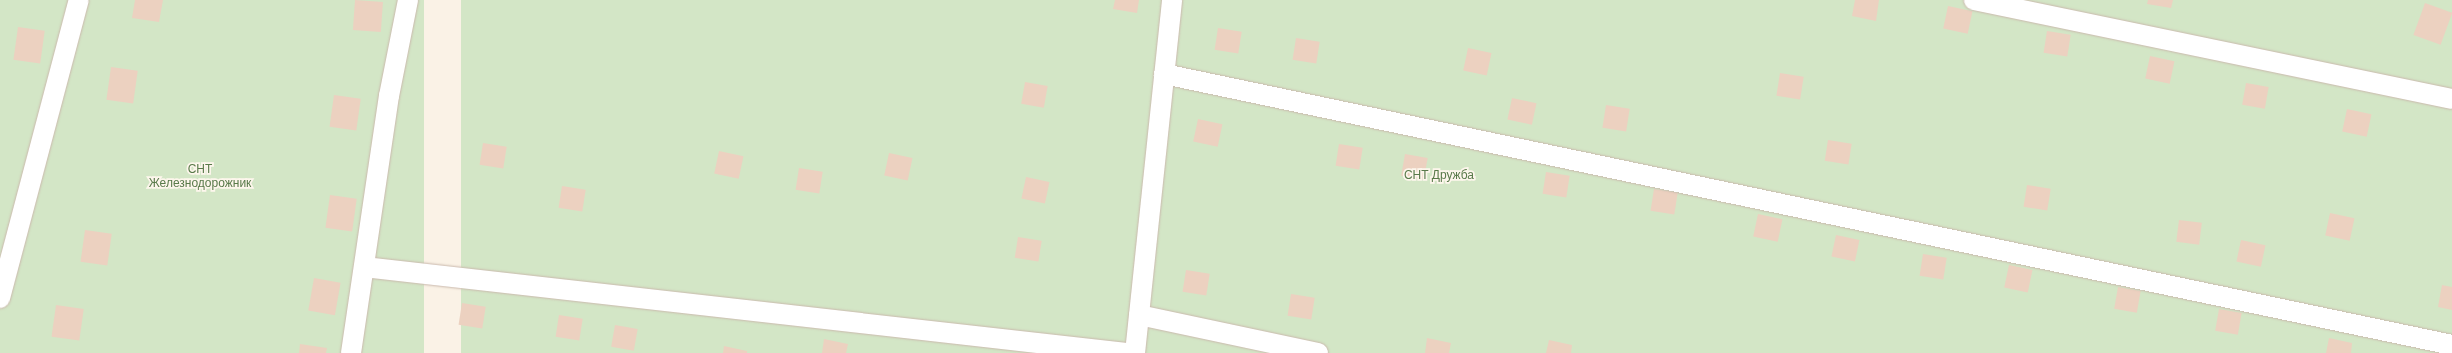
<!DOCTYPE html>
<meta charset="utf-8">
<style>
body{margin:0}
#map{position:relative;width:2452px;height:353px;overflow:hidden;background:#faf2e6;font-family:"DM Sans",sans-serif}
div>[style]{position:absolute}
.green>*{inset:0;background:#d3e6c6;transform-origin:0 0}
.building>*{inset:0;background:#ecd1c0;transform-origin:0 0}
.roads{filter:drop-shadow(0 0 1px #cab9ad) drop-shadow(0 0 1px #cab9ad)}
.service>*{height:20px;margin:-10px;padding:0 10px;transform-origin:10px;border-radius:10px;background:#fff}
span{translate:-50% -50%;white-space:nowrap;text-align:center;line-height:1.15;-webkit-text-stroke:3.5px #fdf6ec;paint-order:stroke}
.park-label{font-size:12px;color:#597a4a}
</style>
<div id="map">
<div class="green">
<div style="left:0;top:0;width:424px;height:353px"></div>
<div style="left:461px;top:0;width:1991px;height:360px"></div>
</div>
<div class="building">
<div style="clip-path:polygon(135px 0,163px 0,159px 22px,132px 18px)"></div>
<div style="left:355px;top:0;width:28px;height:30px;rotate:4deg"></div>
<div style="clip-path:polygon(1115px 0,1139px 0,1137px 13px,1113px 9px)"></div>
<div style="clip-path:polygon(1855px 0,1879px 0,1876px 21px,1852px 16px)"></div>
<div style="clip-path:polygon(2148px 0,2173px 0,2171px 8px,2147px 4px)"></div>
<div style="left:2425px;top:3px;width:29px;height:34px;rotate:20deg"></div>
<div style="left:1948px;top:6px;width:25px;height:23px;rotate:12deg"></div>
<div style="left:18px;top:27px;width:27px;height:33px;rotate:8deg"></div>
<div style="left:1218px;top:28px;width:24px;height:22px;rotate:9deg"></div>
<div style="left:2047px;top:31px;width:24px;height:22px;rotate:9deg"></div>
<div style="left:1296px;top:38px;width:24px;height:22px;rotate:9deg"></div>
<div style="left:1468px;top:48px;width:24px;height:23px;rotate:12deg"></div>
<div style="left:2150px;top:56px;width:25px;height:23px;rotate:12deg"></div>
<div style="left:111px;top:67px;width:27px;height:33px;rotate:8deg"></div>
<div style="left:1780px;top:73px;width:24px;height:23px;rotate:9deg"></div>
<div style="left:1025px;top:82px;width:23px;height:22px;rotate:10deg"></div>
<div style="left:2246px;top:83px;width:23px;height:22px;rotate:10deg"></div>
<div style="left:334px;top:95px;width:27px;height:32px;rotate:8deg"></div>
<div style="left:1512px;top:98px;width:25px;height:22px;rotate:12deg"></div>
<div style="left:1606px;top:105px;width:24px;height:23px;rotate:9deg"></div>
<div style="left:2347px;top:109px;width:25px;height:23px;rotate:12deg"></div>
<div style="left:1198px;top:119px;width:25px;height:23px;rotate:12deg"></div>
<div style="left:1828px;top:140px;width:24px;height:21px;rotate:9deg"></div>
<div style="left:483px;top:143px;width:24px;height:22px;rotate:9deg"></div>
<div style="left:1339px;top:144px;width:24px;height:22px;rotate:9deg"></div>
<div style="left:719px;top:151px;width:25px;height:23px;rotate:12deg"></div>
<div style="left:889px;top:153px;width:24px;height:23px;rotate:12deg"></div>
<div style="left:1405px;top:154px;width:23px;height:22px;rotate:10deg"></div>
<div style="left:799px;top:168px;width:24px;height:22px;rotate:9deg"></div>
<div style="left:1546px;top:172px;width:24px;height:22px;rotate:9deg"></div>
<div style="left:1026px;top:177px;width:24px;height:22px;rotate:12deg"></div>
<div style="left:2027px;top:185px;width:24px;height:22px;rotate:9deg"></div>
<div style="left:562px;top:186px;width:24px;height:22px;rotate:9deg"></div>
<div style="left:1654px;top:189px;width:24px;height:22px;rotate:9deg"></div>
<div style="left:330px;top:195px;width:27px;height:33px;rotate:8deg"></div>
<div style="left:2330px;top:213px;width:25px;height:23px;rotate:12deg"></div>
<div style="left:1758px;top:214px;width:25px;height:23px;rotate:12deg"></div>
<div style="left:2179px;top:220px;width:23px;height:22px;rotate:7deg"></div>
<div style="left:85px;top:230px;width:27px;height:32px;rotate:8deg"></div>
<div style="left:1836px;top:235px;width:24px;height:22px;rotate:12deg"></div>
<div style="left:1018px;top:237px;width:24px;height:21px;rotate:9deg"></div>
<div style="left:2241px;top:240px;width:25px;height:22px;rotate:12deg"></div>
<div style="left:1923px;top:254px;width:24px;height:22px;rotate:9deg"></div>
<div style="left:2009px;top:265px;width:24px;height:23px;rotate:12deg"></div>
<div style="left:1186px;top:270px;width:24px;height:22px;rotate:9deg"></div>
<div style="left:314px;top:278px;width:27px;height:33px;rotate:10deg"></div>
<div style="clip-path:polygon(2442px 285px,2452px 287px,2452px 310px,2438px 307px)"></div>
<div style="left:2118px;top:287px;width:23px;height:22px;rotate:10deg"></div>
<div style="left:1291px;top:294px;width:24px;height:22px;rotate:9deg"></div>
<div style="left:462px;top:303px;width:24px;height:22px;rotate:9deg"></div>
<div style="left:56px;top:305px;width:28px;height:32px;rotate:8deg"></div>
<div style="left:2219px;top:309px;width:23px;height:22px;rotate:10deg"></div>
<div style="left:559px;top:315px;width:24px;height:22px;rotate:9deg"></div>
<div style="left:615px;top:325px;width:23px;height:22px;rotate:10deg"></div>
<div style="clip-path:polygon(1427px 338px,1451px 343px,1449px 353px,1425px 353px)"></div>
<div style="clip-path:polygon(2329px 338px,2352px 343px,2351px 353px,2326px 353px)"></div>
<div style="clip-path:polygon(824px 339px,848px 344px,846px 353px,822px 353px)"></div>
<div style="clip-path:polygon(1549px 340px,1572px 345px,1571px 353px,1546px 353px)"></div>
<div style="clip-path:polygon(300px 344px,327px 348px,326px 353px,299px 353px)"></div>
<div style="clip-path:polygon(724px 346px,747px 351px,747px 353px,723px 353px)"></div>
</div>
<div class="roads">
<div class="service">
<div style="left:1974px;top:0;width:488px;rotate:11.7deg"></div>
<div style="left:1164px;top:74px;width:1316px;rotate:11.88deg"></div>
<div style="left:364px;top:267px;width:767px;rotate:6.44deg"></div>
<div style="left:0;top:298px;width:308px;rotate:-75.2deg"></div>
<div style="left:1139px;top:315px;width:183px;rotate:12deg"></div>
<div style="left:351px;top:353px;width:260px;rotate:-81.6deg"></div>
<div style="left:389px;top:96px;width:98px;rotate:-78.8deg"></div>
<div style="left:1135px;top:353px;width:355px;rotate:-84deg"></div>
</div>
</div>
<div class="park-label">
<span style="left:200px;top:177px">СНТ<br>Железнодорожник</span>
<span style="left:1439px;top:176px">СНТ Дружба</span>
</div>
</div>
